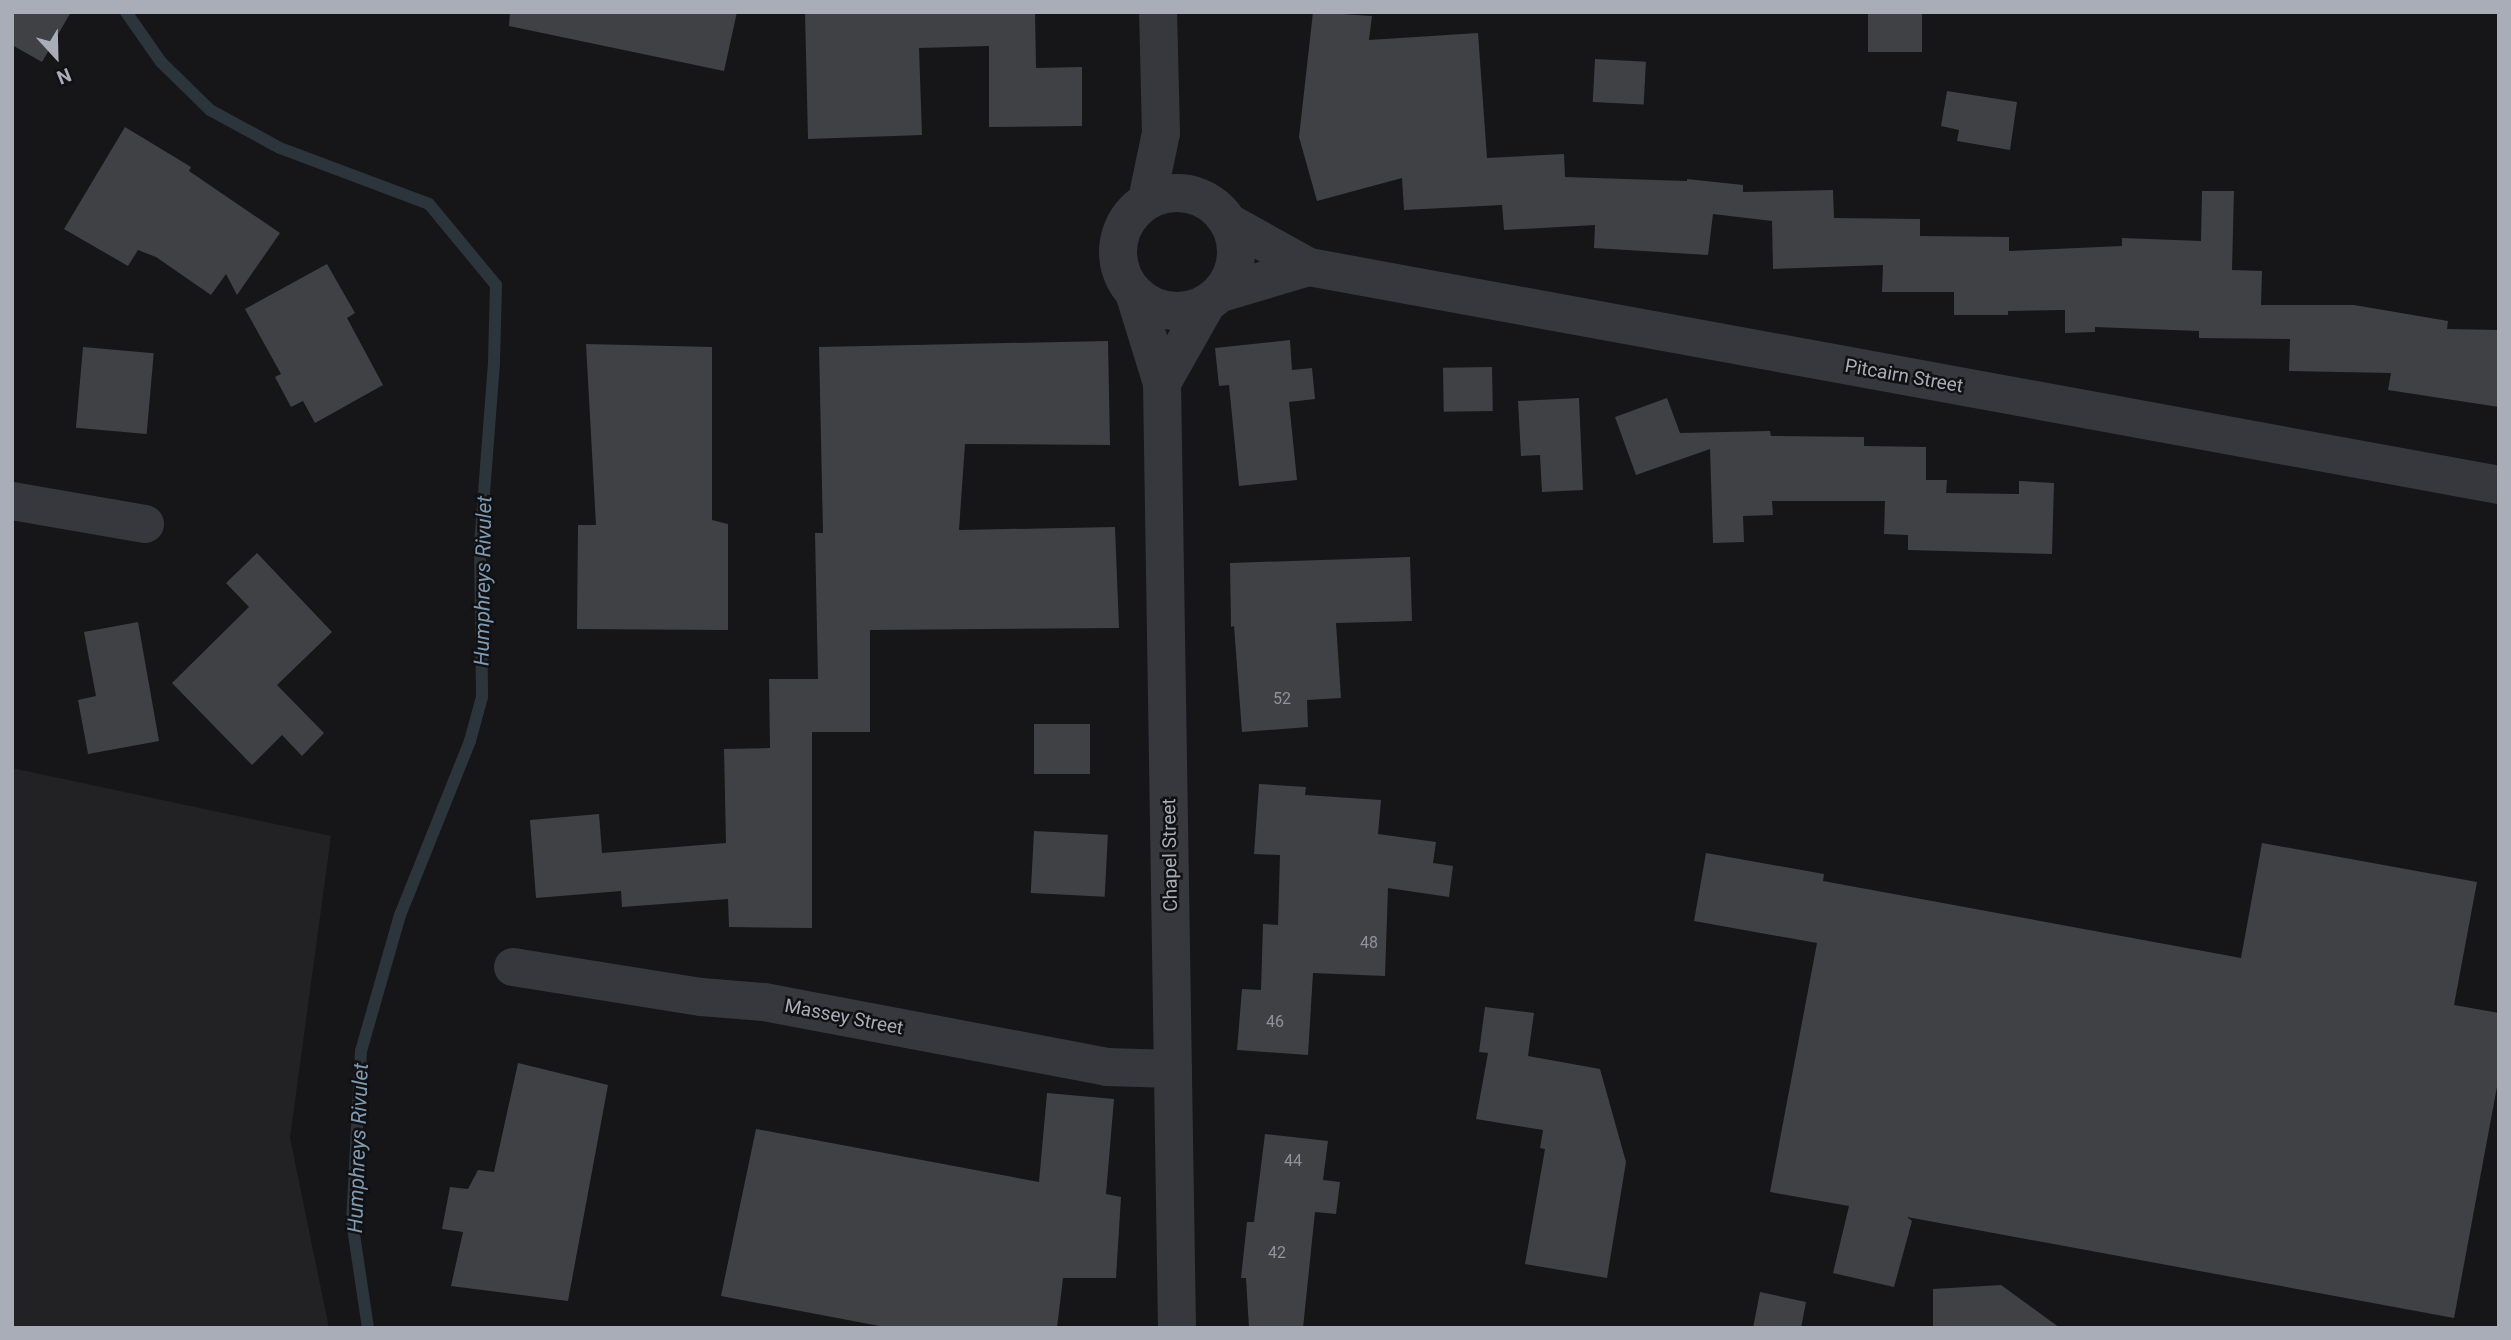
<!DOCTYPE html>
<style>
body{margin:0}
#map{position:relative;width:2511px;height:1340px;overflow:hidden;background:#161618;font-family:Roboto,sans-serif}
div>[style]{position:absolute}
.built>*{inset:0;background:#222225}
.stream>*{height:12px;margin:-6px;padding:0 6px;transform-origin:6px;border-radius:6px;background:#2c353c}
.building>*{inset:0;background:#404145;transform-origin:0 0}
.minor>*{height:38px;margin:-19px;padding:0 19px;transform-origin:19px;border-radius:19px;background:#37383d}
.minor>.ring{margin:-19px;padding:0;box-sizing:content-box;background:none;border:38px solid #37383d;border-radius:50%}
span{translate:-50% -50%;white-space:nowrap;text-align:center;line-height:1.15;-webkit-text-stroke:5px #111113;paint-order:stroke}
.number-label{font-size:16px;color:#8e929b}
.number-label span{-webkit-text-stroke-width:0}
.street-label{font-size:19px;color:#a8adb8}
.water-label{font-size:21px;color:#7f9bb3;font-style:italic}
.frame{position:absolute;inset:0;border:14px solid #a8adb8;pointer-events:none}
.north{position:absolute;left:21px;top:21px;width:70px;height:70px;-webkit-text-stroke:5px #111113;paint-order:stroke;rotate:158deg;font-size:19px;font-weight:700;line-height:28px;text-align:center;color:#a8adb8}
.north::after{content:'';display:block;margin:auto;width:24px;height:32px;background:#a8adb8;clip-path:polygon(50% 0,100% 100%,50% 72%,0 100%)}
</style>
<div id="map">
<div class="built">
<div style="clip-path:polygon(12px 768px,331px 836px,290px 1138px,329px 1328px,12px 1328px)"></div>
</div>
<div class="stream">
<div style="left:126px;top:12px;width:61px;rotate:55deg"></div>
<div style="left:161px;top:62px;width:69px;rotate:44.4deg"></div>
<div style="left:210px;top:110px;width:80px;rotate:28.5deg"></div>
<div style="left:280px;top:148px;width:159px;rotate:20.6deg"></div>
<div style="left:429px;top:204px;width:105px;rotate:50.4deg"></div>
<div style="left:496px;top:285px;width:78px;rotate:91.5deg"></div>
<div style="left:494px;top:363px;width:185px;rotate:94.4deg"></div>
<div style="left:480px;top:547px;width:150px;rotate:89.2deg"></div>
<div style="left:482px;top:697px;width:46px;rotate:105.3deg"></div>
<div style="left:470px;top:741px;width:188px;rotate:111.9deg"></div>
<div style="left:400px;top:915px;width:141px;rotate:106deg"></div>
<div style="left:361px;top:1051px;width:170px;rotate:93deg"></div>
<div style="left:352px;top:1221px;width:108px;rotate:81.5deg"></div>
</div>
<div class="building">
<div style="clip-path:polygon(12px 12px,71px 12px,42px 62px,12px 45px)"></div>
<div style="clip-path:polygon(510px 12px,737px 12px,724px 71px,509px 26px)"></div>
<div style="clip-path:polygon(805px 12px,1035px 12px,1036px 68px,1082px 67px,1082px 126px,989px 127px,989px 46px,919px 48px,922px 135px,808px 139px)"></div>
<div style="clip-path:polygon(1313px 12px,1372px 16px,1369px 40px,1478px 33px,1487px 158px,1564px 154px,1565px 177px,1687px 181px,1687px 179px,1743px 185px,1743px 192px,1833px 190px,1834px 218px,1920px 219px,1920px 236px,2009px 237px,2009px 251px,2122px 246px,2122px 238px,2201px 241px,2202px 191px,2234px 191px,2232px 270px,2262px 271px,2261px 305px,2354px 305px,2448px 321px,2447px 329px,2499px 330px,2499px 407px,2388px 390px,2391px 373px,2289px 371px,2290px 339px,2199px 338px,2199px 331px,2095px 327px,2095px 332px,2065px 333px,2065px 310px,2008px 311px,2008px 315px,1954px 315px,1954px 292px,1882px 292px,1883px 265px,1773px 269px,1772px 221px,1713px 214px,1708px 255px,1594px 248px,1595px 225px,1504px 230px,1502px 205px,1404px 210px,1402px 178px,1317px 201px,1299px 137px)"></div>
<div style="left:1868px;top:12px;width:54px;height:40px"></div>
<div style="left:1595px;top:59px;width:51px;height:43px;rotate:3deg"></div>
<div style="clip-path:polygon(1947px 91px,2017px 102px,2010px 150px,1957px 141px,1959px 130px,1941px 126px)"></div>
<div style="clip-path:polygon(125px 127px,191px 167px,189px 171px,280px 233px,237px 295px,226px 274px,211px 295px,156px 257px,138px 250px,128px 266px,64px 229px)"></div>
<div style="clip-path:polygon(327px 264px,355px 313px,347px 318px,383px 385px,315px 423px,303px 401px,291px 407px,275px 377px,281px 374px,245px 309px)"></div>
<div style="clip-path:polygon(1290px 340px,1292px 370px,1312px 368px,1315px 399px,1289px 402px,1297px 480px,1239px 486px,1229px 385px,1219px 386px,1215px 348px)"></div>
<div style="clip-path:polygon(1108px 341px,1110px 445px,965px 444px,959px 530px,1115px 527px,1119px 628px,870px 630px,870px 732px,812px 732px,812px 928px,729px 927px,728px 899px,622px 907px,621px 891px,536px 898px,530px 820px,599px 814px,602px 853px,726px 843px,724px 749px,770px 748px,769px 679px,818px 679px,815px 533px,823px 533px,819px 347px)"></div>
<div style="clip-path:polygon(586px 344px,712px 347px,712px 520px,728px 524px,728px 630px,577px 629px,578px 525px,596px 525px)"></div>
<div style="left:83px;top:347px;width:71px;height:81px;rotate:5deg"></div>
<div style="left:1492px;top:367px;width:44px;height:49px;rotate:89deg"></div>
<div style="clip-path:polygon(1579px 398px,1583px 490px,1542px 492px,1540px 455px,1521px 456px,1518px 401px)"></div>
<div style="clip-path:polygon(1667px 398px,1680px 433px,1770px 431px,1771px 436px,1864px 437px,1864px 446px,1926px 447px,1926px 480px,1947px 480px,1946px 493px,2019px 494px,2019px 481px,2054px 483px,2052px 554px,1908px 550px,1908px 535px,1884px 534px,1885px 501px,1772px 501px,1773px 515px,1743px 516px,1744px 542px,1713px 543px,1710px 449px,1636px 475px,1615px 417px)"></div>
<div style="clip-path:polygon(257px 553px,332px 632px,277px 685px,324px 733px,302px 756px,282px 735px,252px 765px,172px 683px,249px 607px,226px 583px)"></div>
<div style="clip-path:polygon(1410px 557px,1412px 621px,1336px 623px,1341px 698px,1307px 700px,1308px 727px,1242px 732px,1234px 626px,1231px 627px,1230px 563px)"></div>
<div style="clip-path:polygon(138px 622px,159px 741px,88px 754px,78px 700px,96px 696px,84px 632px)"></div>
<div style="left:1090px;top:724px;width:50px;height:56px;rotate:90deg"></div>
<div style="clip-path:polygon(1259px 784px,1306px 787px,1305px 795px,1381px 800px,1378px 834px,1436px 842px,1433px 863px,1453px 866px,1449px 897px,1388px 888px,1385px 976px,1313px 973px,1308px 1055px,1237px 1050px,1242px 989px,1261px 990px,1263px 924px,1278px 925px,1280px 855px,1254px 854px)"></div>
<div style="left:1034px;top:831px;width:74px;height:62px;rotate:3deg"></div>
<div style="clip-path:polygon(2262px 843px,2477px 882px,2454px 1005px,2499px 1013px,2499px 1076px,2454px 1318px,1907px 1217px,1912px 1221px,1894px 1287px,1833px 1273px,1849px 1206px,1770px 1192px,1817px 943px,1694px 921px,1706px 853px,1824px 874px,1823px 881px,2241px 958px)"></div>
<div style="clip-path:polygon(1485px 1007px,1534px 1013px,1528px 1056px,1600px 1069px,1626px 1162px,1607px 1278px,1525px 1264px,1545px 1149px,1540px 1148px,1543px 1130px,1476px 1119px,1488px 1053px,1479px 1052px)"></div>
<div style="clip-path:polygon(518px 1063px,608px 1085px,568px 1301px,451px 1286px,463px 1232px,442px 1229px,450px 1187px,468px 1189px,478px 1170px,494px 1172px)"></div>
<div style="clip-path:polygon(1047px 1093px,1114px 1099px,1106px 1194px,1121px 1197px,1116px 1278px,1063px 1278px,1057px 1328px,890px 1328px,721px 1296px,756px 1129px,1039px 1182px)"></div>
<div style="clip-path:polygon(1265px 1134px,1328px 1141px,1323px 1180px,1340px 1182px,1336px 1214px,1315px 1212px,1303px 1328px,1249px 1328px,1246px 1278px,1241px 1278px,1247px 1222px,1254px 1222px)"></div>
<div style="clip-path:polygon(2001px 1285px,2060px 1328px,1933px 1328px,1933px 1289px)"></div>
<div style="clip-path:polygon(1760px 1292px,1806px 1302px,1801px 1328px,1753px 1328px)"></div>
</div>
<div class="minor">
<div class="ring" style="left:1118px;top:193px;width:80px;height:80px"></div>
<div style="left:1147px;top:200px;width:68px;rotate:-78.2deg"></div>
<div style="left:1161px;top:133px;width:121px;rotate:-91.4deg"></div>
<div style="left:1228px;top:222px;width:93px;rotate:29.1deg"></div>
<div style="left:1309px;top:267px;width:1210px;rotate:10.38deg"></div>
<div style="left:1221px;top:293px;width:92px;rotate:-16.5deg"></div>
<div style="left:1135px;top:296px;width:91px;rotate:72.8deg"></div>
<div style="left:1162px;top:383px;width:945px;rotate:89.09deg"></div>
<div style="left:1162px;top:383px;width:90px;rotate:-60.6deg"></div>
<div style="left:12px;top:501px;width:135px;rotate:9.8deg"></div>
<div style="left:513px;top:967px;width:190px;rotate:9.1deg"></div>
<div style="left:701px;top:997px;width:63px;rotate:4.5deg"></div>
<div style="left:764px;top:1002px;width:349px;rotate:10.7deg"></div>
<div style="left:1107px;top:1067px;width:66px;rotate:1.7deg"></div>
</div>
<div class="number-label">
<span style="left:1282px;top:699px">52</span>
<span style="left:1369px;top:943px">48</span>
<span style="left:1275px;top:1022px">46</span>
<span style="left:1293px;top:1161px">44</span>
<span style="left:1277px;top:1253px">42</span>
</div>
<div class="street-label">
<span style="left:1904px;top:376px;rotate:10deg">Pitcairn Street</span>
<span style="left:1170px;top:855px;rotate:-91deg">Chapel Street</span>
<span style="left:844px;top:1017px;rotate:11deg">Massey Street</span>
</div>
<div class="water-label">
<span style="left:483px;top:581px;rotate:-89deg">Humphreys Rivulet</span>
<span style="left:358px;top:1148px;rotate:-88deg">Humphreys Rivulet</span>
</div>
<div class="frame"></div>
<div class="north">N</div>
</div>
